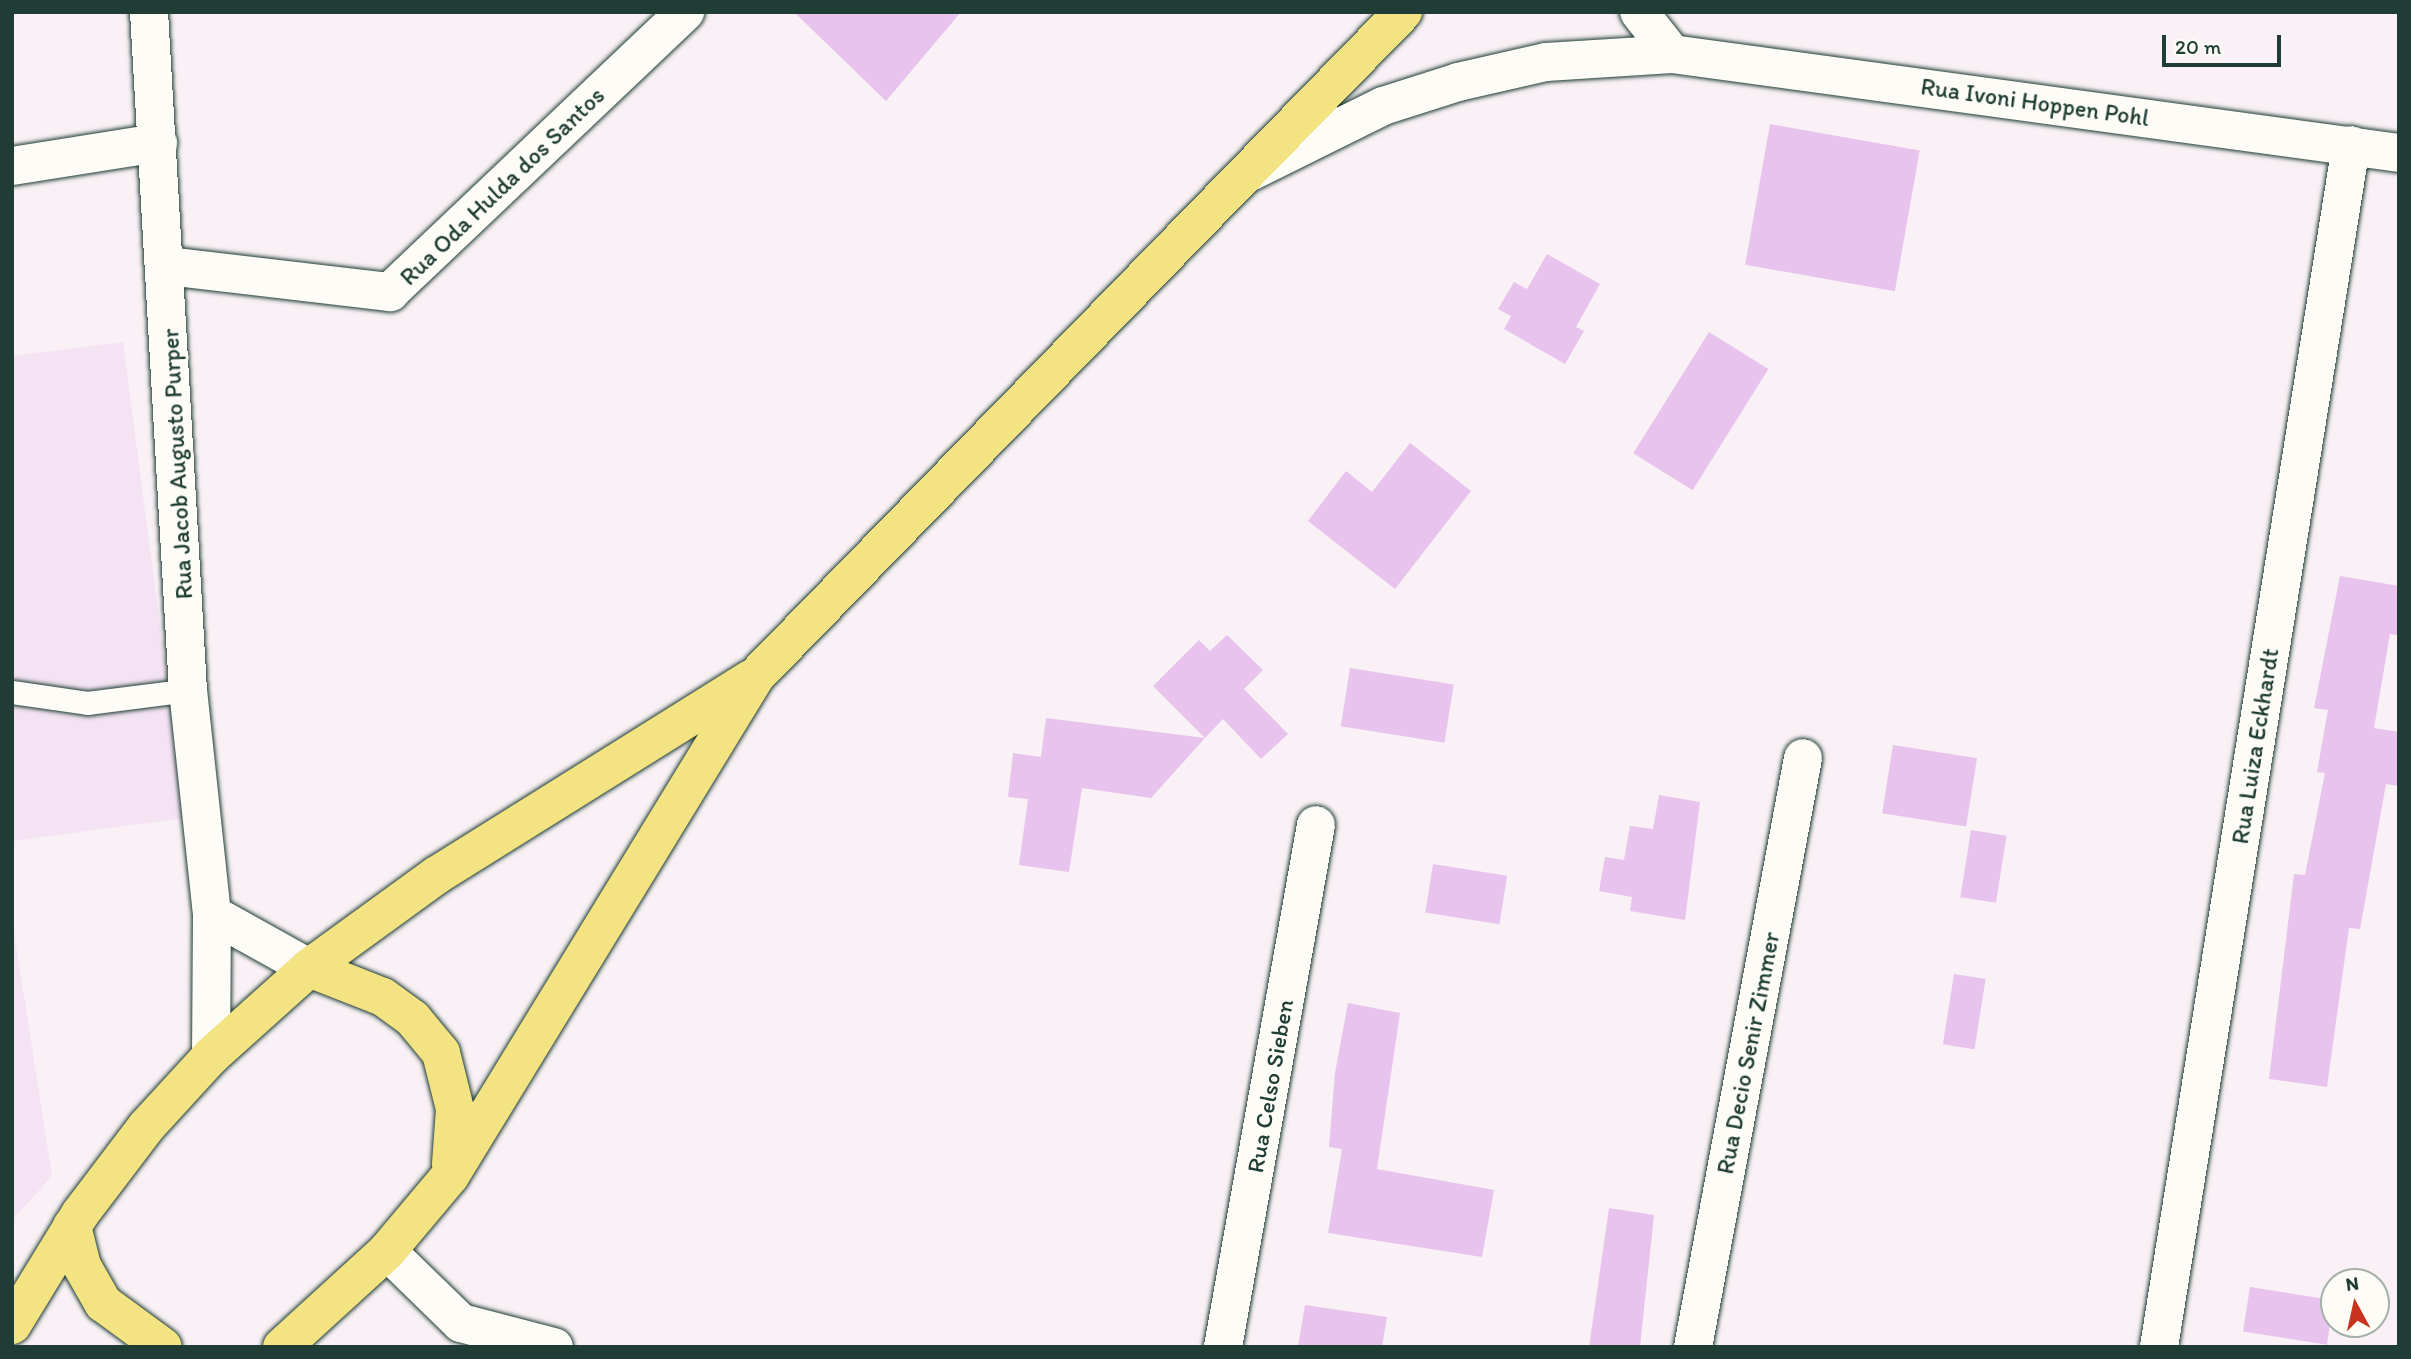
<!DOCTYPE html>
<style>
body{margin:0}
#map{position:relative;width:2411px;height:1359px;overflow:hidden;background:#f9f1f5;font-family:Itim,sans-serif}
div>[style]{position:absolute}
.built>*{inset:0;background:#f4e3f3}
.building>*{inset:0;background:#e7c3ed;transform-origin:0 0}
.roads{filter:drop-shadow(0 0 2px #1f3d34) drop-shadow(0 0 2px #1f3d34)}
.service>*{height:23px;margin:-11.5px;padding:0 11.5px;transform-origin:11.5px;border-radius:11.5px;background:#fdfcf7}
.minor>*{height:38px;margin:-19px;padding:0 19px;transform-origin:19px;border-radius:19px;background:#fdfcf7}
.trunk>*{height:38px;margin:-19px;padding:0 19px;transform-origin:19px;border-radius:19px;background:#f4e382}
span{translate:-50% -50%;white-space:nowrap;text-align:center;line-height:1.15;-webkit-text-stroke:6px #fdfcf7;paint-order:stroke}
.street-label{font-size:24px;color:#1f3d34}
.frame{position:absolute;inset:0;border:14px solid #1f3d34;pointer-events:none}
.north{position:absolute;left:2320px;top:1268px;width:70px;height:70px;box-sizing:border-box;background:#fdfcf7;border:2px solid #a4b0a9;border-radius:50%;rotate:352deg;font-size:19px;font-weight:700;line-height:28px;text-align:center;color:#1f3d34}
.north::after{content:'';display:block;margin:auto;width:24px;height:32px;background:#c8321e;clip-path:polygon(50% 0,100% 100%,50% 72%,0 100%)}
.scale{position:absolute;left:2162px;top:35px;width:119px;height:32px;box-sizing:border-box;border:4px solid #1f3d34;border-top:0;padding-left:9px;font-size:21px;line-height:24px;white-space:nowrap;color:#1f3d34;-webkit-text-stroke:5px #fdfcf7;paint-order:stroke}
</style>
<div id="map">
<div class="built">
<div style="clip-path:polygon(123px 342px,185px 818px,12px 841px,12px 356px)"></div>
<div style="clip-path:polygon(12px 919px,52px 1176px,12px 1220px)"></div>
</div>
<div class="building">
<div style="clip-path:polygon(794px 12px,961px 12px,886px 101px)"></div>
<div style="left:1770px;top:124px;width:152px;height:143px;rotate:10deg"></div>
<div style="clip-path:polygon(1547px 254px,1600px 284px,1576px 327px,1584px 331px,1565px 364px,1504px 329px,1511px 316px,1498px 309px,1514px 282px,1527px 289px)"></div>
<div style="left:1709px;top:332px;width:70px;height:143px;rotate:32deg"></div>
<div style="clip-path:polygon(1410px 443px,1471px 491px,1395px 589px,1308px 521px,1346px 471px,1372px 492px)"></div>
<div style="clip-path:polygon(2340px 576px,2399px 586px,2399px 635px,2390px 634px,2374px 728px,2399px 732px,2399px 786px,2386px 784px,2360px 929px,2349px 928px,2327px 1087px,2269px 1079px,2294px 874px,2305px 875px,2325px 773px,2317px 772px,2328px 710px,2314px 708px)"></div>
<div style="clip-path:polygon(1227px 635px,1263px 670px,1244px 689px,1288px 734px,1261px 759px,1223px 719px,1205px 738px,1153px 686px,1199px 640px,1210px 651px)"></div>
<div style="left:1350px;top:668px;width:105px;height:59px;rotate:9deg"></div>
<div style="clip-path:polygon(1046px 718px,1205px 738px,1151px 798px,1082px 788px,1069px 872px,1019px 865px,1028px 799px,1008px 797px,1013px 753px,1041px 757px)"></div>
<div style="left:1893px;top:745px;width:85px;height:69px;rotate:9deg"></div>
<div style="clip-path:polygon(1659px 795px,1700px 802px,1685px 920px,1630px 911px,1632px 897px,1599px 891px,1605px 857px,1624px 860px,1630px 826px,1653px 829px)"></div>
<div style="left:1971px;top:830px;width:36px;height:68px;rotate:9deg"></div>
<div style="left:1433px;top:864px;width:75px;height:49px;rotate:9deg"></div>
<div style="left:1954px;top:974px;width:32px;height:71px;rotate:9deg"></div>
<div style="clip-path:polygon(1348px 1003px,1400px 1013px,1377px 1169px,1494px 1190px,1482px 1257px,1328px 1233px,1342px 1149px,1329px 1147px,1335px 1073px)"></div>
<div style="clip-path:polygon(1609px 1208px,1654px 1215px,1640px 1347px,1589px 1347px)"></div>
<div style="left:2250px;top:1287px;width:85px;height:45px;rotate:9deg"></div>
<div style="clip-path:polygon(1305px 1305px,1387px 1317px,1382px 1347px,1298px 1347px)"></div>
</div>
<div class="roads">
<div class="service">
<div style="left:12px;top:692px;width:76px;rotate:8.3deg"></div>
<div style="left:87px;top:703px;width:102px;rotate:-7.3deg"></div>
</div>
<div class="minor">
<div style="left:149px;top:12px;width:679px;rotate:86.71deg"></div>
<div style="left:188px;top:690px;width:225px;rotate:83.9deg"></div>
<div style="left:212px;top:914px;width:142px;rotate:90.4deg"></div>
<div style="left:1639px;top:12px;width:53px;rotate:51.8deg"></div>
<div style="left:12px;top:166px;width:148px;rotate:-9deg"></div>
<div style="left:1250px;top:172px;width:148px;rotate:-26.4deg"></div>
<div style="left:1383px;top:106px;width:79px;rotate:-17.7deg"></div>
<div style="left:1458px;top:82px;width:90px;rotate:-12.8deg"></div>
<div style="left:1546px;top:62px;width:126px;rotate:-3.6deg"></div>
<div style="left:1672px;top:54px;width:734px;rotate:7.75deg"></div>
<div style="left:168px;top:266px;width:224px;rotate:6.7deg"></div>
<div style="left:390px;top:292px;width:407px;rotate:-43.5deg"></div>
<div style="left:212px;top:914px;width:111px;rotate:29.1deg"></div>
<div style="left:387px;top:1251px;width:103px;rotate:44.2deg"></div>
<div style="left:461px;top:1323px;width:96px;rotate:14.5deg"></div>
<div style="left:1223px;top:1347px;width:530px;rotate:-79.9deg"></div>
<div style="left:1693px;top:1347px;width:599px;rotate:-79.42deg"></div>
<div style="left:2159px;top:1347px;width:1217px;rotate:-80.92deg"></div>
</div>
<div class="trunk">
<div style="left:309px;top:968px;width:79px;rotate:21.4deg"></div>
<div style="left:383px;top:997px;width:37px;rotate:36deg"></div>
<div style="left:413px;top:1019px;width:44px;rotate:50.5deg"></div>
<div style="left:441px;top:1053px;width:58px;rotate:76deg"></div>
<div style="left:455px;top:1109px;width:55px;rotate:94.2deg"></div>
<div style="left:72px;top:1226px;width:41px;rotate:76deg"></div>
<div style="left:82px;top:1266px;width:43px;rotate:60.4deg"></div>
<div style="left:103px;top:1303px;width:74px;rotate:36.3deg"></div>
<div style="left:12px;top:1325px;width:130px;rotate:-58.5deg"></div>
<div style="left:80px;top:1214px;width:109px;rotate:-52.8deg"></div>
<div style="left:146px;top:1127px;width:96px;rotate:-47.5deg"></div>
<div style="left:211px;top:1056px;width:132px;rotate:-41.9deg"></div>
<div style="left:309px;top:968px;width:158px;rotate:-36deg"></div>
<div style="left:437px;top:875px;width:370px;rotate:-32deg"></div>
<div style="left:282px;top:1347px;width:142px;rotate:-42.4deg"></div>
<div style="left:387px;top:1251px;width:98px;rotate:-50deg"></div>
<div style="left:450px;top:1176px;width:586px;rotate:-58.53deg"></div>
<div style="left:756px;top:676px;width:927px;rotate:-45.74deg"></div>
</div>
</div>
<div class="street-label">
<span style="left:2035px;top:102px;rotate:8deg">Rua Ivoni Hoppen Pohl</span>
<span style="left:502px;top:186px;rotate:-44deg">Rua Oda Hulda dos Santos</span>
<span style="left:177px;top:464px;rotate:-93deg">Rua Jacob Augusto Purper</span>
<span style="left:2255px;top:746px;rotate:-81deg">Rua Luiza Eckhardt</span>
<span style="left:1748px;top:1053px;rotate:-79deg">Rua Decio Senir Zimmer</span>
<span style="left:1270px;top:1086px;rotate:-80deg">Rua Celso Sieben</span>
</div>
<div class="frame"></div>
<div class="north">N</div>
<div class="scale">20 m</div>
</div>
